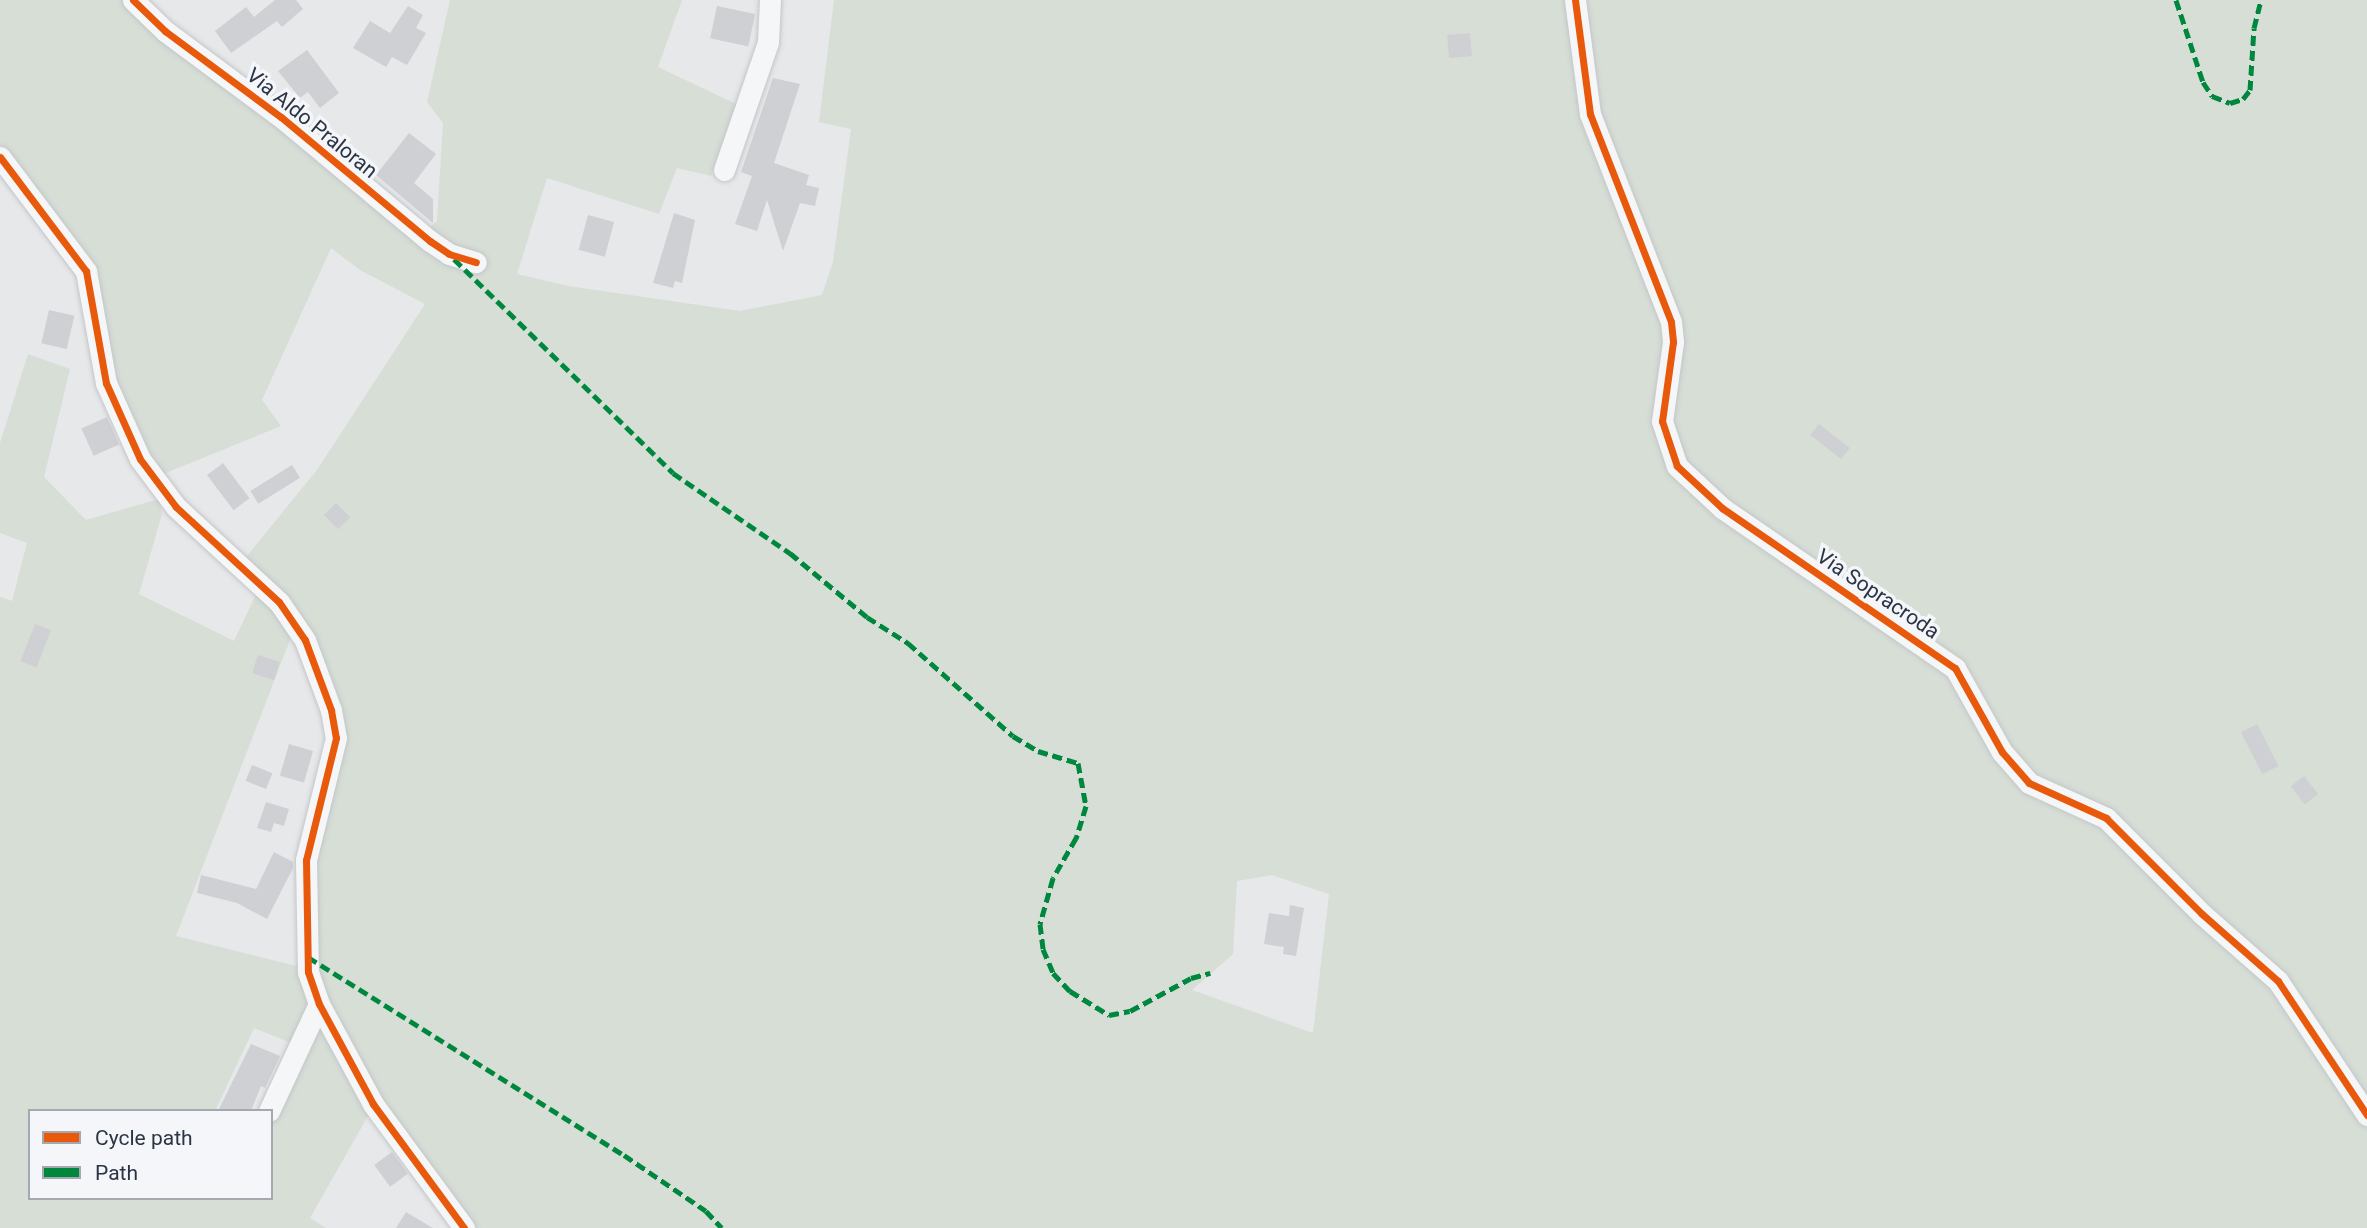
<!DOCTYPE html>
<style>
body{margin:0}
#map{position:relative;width:2367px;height:1228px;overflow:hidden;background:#e6e8ea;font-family:Roboto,sans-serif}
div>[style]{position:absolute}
.green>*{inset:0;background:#d6ded6}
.building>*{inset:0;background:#ced0d3;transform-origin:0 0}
.roads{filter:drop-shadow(0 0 2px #c4c6c8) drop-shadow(0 0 2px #c4c6c8)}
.minor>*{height:21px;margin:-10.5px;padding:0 10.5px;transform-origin:10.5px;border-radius:10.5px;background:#f5f6f7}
.quiet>*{height:5px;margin-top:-2.5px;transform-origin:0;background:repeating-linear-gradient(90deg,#00873e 0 10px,transparent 0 15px)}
.cycleway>*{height:7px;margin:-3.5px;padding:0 3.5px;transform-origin:3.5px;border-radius:3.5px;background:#e8590c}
span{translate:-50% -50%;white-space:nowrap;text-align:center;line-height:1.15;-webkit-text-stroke:7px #f4f6f9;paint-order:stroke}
.street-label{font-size:21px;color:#2b3445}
.legend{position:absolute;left:28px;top:1109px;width:245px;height:91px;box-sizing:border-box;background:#f4f6f9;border:2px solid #a4a8b1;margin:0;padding:9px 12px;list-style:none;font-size:21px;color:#2b3445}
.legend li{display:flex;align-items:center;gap:14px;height:35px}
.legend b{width:35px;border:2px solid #a4a8b1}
</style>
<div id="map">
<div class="green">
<div style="clip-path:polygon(evenodd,0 0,139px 0,424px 232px,437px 221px,443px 123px,427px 102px,450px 0,682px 0,658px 67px,738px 105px,711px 176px,677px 168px,659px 214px,547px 178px,517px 274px,568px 286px,740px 311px,822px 295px,833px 262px,851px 129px,819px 122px,834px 0,2367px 0,2367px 1228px,471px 1228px,377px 1100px,310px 1218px,326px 1228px,0 1228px,0 597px,12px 601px,27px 543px,0 533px,0 443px,28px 354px,70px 369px,44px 477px,86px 520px,159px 499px,162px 514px,139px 594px,234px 641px,263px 579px,242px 562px,317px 470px,425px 304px,360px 270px,331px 248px,262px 400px,281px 426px,151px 479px,113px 392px,82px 276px,0 163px,0 0,293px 632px,339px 755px,313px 858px,300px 967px,176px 936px,293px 632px,0 0,1272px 875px,1329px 894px,1313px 1033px,1192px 990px,1233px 954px,1237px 881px,1272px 875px,0 0,254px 1028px,306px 1049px,271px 1127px,271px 1198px,30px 1198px,30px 1111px,215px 1111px,254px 1028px)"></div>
</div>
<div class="building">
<div style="clip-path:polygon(275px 0,296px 0,303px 9px,282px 27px,277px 21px,231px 53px,215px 31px,246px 7px,254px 17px)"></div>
<div style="clip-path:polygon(408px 6px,423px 15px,416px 28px,426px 33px,407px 65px,392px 57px,386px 67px,353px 48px,370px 21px,390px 33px)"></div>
<div style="left:717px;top:6px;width:39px;height:33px;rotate:12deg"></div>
<div style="left:1470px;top:33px;width:23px;height:23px;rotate:85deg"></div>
<div style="clip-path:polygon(307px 50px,339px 93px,320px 108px,308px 92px,300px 98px,278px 71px)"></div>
<div style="clip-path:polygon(773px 78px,800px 84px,774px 163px,809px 175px,806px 185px,819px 188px,815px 206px,800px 203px,783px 251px,767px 200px,757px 231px,735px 224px,752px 176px,741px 172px)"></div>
<div style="clip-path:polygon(409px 133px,436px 154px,414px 183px,433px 199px,433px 223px,376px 175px)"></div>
<div style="clip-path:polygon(674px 213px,695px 220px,682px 283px,675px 281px,673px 288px,653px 283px)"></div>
<div style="left:588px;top:215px;width:27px;height:36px;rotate:15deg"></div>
<div style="left:49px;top:310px;width:26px;height:34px;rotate:13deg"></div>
<div style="left:107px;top:417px;width:30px;height:28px;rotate:66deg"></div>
<div style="left:1819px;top:424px;width:39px;height:14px;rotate:38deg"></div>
<div style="left:223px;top:463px;width:44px;height:20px;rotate:53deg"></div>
<div style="left:292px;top:465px;width:15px;height:49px;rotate:58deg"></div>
<div style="left:336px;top:503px;width:20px;height:17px;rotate:45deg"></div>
<div style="left:35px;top:624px;width:17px;height:40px;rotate:21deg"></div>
<div style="left:258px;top:655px;width:23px;height:19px;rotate:18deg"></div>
<div style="left:2257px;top:724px;width:47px;height:18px;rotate:63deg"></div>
<div style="left:289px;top:744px;width:25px;height:33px;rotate:16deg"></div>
<div style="left:252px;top:765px;width:22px;height:17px;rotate:22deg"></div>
<div style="left:2304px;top:776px;width:23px;height:17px;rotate:52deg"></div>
<div style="clip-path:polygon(266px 802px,289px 809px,284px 826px,274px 823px,271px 832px,257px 828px)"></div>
<div style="clip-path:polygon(274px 852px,293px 862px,293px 868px,267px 919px,237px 903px,197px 893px,201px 875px,256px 889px)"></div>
<div style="clip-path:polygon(1290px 905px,1304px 908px,1296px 956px,1283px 954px,1284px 947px,1264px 944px,1269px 913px,1289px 916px)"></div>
<div style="clip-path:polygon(251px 1044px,280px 1056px,265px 1088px,261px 1086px,251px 1111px,218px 1111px)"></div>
<div style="left:392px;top:1152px;width:27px;height:22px;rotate:54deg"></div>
<div style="clip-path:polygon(406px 1212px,433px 1228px,396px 1228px)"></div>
</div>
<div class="roads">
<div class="minor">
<div style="left:133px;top:0;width:45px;rotate:44.1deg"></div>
<div style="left:165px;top:31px;width:144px;rotate:36.6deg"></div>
<div style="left:281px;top:117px;width:194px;rotate:39.8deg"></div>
<div style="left:430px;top:241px;width:23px;rotate:34deg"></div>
<div style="left:449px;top:254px;width:28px;rotate:17deg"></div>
<div style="left:1575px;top:0;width:115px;rotate:82.5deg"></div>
<div style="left:1590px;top:114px;width:223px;rotate:68.7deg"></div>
<div style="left:1671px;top:322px;width:20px;rotate:84deg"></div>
<div style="left:1673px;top:342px;width:80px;rotate:97.9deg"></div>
<div style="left:1662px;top:421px;width:47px;rotate:71.6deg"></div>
<div style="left:1677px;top:466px;width:62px;rotate:43deg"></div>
<div style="left:1722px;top:508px;width:283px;rotate:34.5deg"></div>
<div style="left:1955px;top:668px;width:96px;rotate:60.8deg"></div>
<div style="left:2002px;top:752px;width:41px;rotate:48.9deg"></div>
<div style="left:2029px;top:783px;width:85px;rotate:24.4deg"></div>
<div style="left:2106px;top:818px;width:136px;rotate:45deg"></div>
<div style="left:2202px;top:914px;width:101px;rotate:41.4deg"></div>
<div style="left:2278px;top:981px;width:161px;rotate:56.4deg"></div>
<div style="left:0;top:157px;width:143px;rotate:53deg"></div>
<div style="left:86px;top:271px;width:114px;rotate:79.9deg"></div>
<div style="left:106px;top:383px;width:83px;rotate:65.9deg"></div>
<div style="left:140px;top:459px;width:60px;rotate:53.1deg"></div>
<div style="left:176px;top:507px;width:140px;rotate:42.7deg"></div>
<div style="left:279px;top:602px;width:46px;rotate:55.6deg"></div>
<div style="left:305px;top:640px;width:75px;rotate:69.6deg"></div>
<div style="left:331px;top:710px;width:28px;rotate:80deg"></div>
<div style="left:336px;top:738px;width:126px;rotate:103.8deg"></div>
<div style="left:306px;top:860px;width:112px;rotate:89deg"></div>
<div style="left:308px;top:972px;width:34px;rotate:71deg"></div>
<div style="left:319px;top:1004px;width:114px;rotate:61.6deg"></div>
<div style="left:373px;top:1104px;width:154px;rotate:53.7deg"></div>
<div style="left:724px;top:170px;width:135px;rotate:-71deg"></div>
<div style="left:768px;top:42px;width:42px;rotate:-87.3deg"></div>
<div style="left:269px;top:1111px;width:118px;rotate:-65deg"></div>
</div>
</div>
<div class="quiet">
<div style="left:2176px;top:0;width:86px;rotate:71.8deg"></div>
<div style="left:2203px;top:82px;width:17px;rotate:57deg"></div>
<div style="left:2212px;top:96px;width:19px;rotate:21deg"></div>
<div style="left:2230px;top:103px;width:14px;rotate:-17deg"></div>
<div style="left:2243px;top:99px;width:11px;rotate:-52deg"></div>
<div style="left:2250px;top:90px;width:62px;rotate:-86.3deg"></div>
<div style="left:2254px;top:28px;width:29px;rotate:-76deg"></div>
<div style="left:454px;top:259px;width:306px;rotate:44.3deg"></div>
<div style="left:673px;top:473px;width:142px;rotate:34.4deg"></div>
<div style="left:790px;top:553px;width:100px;rotate:39.7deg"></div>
<div style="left:867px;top:617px;width:49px;rotate:32.4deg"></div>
<div style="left:908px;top:643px;width:140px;rotate:41.5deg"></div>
<div style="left:1013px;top:736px;width:29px;rotate:31deg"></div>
<div style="left:1038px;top:751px;width:42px;rotate:16.7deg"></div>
<div style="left:1078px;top:763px;width:44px;rotate:79.5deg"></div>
<div style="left:1086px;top:806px;width:34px;rotate:107deg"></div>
<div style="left:1076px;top:838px;width:46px;rotate:119.9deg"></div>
<div style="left:1053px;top:878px;width:48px;rotate:105.8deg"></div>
<div style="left:1040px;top:924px;width:25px;rotate:83deg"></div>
<div style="left:1043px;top:949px;width:26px;rotate:67deg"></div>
<div style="left:1053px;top:973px;width:25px;rotate:47deg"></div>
<div style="left:1070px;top:991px;width:46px;rotate:31.6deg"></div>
<div style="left:1109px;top:1015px;width:21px;rotate:-11deg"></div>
<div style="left:1130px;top:1011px;width:69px;rotate:-28.4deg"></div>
<div style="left:1191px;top:978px;width:20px;rotate:-15deg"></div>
<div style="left:308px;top:957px;width:373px;rotate:32.1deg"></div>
<div style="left:624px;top:1155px;width:99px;rotate:34.3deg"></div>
<div style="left:706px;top:1211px;width:23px;rotate:47deg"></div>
</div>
<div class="cycleway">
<div style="left:133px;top:0;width:45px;rotate:44.1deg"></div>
<div style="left:165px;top:31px;width:144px;rotate:36.6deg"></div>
<div style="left:281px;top:117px;width:194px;rotate:39.8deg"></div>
<div style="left:430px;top:241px;width:23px;rotate:34deg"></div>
<div style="left:449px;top:254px;width:28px;rotate:17deg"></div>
<div style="left:1575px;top:0;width:115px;rotate:82.5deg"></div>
<div style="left:1590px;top:114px;width:223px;rotate:68.7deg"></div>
<div style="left:1671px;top:322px;width:20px;rotate:84deg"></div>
<div style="left:1673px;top:342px;width:80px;rotate:97.9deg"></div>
<div style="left:1662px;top:421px;width:47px;rotate:71.6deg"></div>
<div style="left:1677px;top:466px;width:62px;rotate:43deg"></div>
<div style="left:1722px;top:508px;width:283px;rotate:34.5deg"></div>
<div style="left:1955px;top:668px;width:96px;rotate:60.8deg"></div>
<div style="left:2002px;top:752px;width:41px;rotate:48.9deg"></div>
<div style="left:2029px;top:783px;width:85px;rotate:24.4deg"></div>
<div style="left:2106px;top:818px;width:136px;rotate:45deg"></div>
<div style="left:2202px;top:914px;width:101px;rotate:41.4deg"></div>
<div style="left:2278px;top:981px;width:161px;rotate:56.4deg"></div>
<div style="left:0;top:157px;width:143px;rotate:53deg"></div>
<div style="left:86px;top:271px;width:114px;rotate:79.9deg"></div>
<div style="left:106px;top:383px;width:83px;rotate:65.9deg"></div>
<div style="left:140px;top:459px;width:60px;rotate:53.1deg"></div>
<div style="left:176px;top:507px;width:140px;rotate:42.7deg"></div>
<div style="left:279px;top:602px;width:46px;rotate:55.6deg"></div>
<div style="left:305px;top:640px;width:75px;rotate:69.6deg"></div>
<div style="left:331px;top:710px;width:28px;rotate:80deg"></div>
<div style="left:336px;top:738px;width:126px;rotate:103.8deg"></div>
<div style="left:306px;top:860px;width:112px;rotate:89deg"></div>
<div style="left:308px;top:972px;width:34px;rotate:71deg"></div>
<div style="left:319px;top:1004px;width:114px;rotate:61.6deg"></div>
<div style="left:373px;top:1104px;width:154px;rotate:53.7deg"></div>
</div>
<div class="street-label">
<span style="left:312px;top:123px;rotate:39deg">Via Aldo Praloran</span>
<span style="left:1878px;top:594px;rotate:34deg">Via Sopracroda</span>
</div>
<ul class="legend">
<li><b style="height:9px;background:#e8590c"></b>Cycle path</li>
<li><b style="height:9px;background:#00873e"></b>Path</li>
</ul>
</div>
